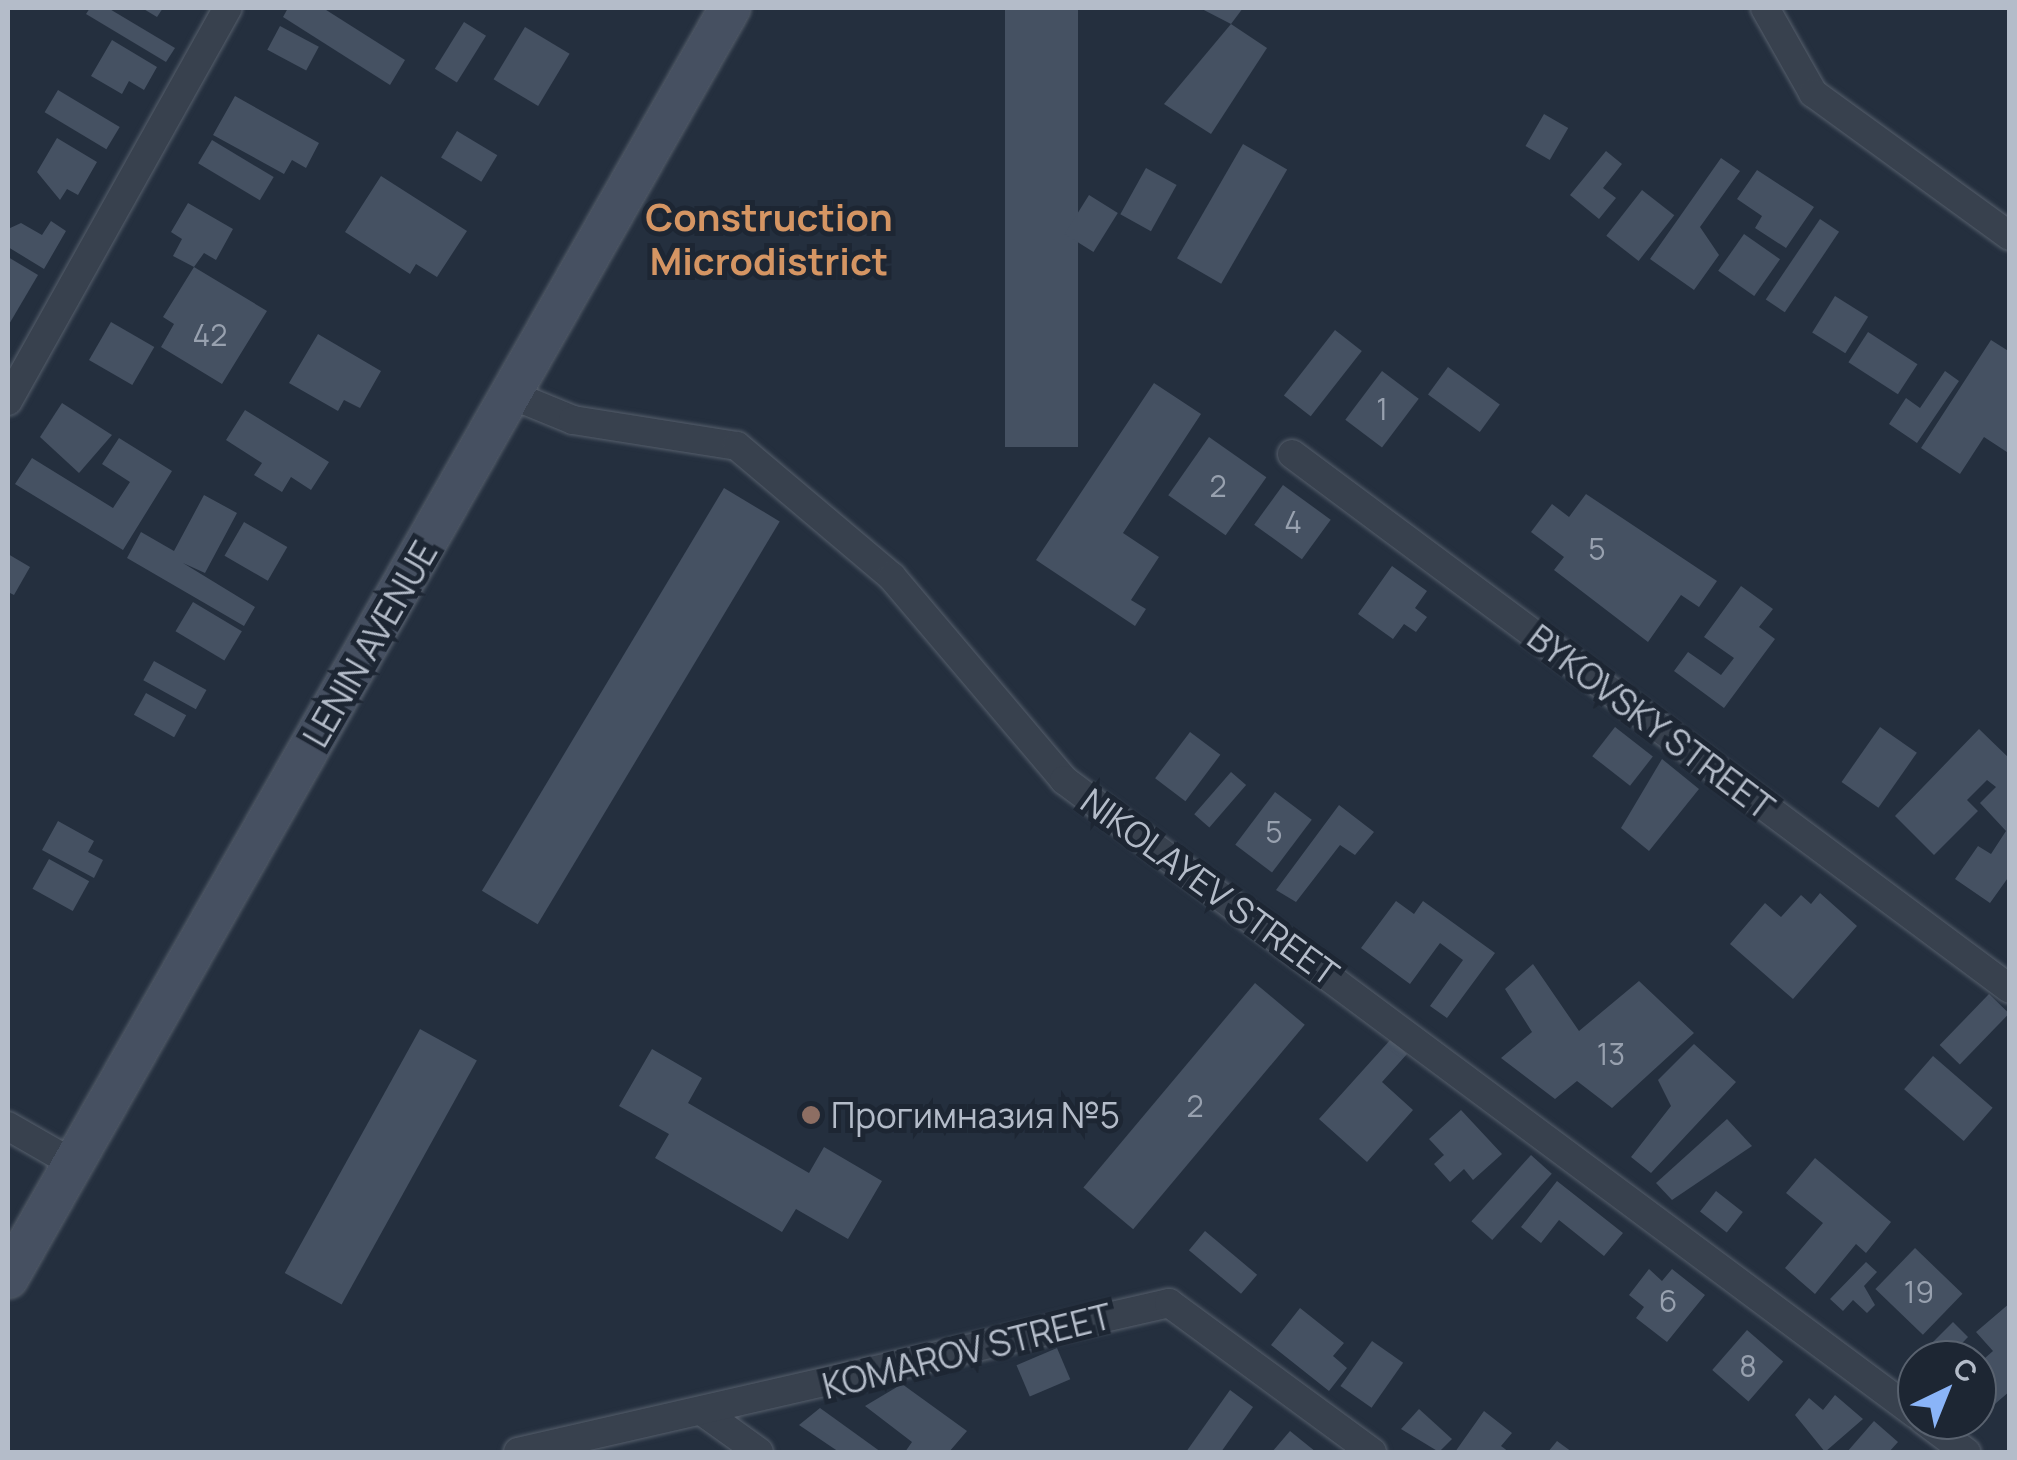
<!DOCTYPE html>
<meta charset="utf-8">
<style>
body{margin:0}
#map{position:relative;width:2017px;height:1460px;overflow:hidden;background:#242f3e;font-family:Manrope,sans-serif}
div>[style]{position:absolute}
.building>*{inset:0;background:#455162;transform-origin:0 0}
.roads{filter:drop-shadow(0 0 2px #565f6c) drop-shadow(0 0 2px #565f6c)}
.street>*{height:28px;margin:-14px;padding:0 14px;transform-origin:14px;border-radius:14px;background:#38414e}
.secondary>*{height:40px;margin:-20px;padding:0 20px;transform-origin:20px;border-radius:20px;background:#465061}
.dots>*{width:28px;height:28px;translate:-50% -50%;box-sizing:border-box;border:5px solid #1d2633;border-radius:50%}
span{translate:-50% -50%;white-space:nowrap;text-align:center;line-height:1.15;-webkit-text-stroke:10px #1d2633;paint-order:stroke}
.number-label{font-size:30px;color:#98a1af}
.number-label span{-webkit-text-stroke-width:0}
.street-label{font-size:35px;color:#b4bcc9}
.poi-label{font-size:35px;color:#b4bcc9}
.left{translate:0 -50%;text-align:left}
.neighbourhood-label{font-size:38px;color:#d59563;font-weight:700}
.frame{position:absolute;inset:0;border:10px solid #b4bcc9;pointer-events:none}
.north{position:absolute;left:1897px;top:1340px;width:100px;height:100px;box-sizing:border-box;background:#1d2633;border:2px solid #59626f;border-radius:50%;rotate:43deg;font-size:28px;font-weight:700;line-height:40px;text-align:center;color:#b4bcc9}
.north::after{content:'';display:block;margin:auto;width:35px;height:45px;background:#8ab4f8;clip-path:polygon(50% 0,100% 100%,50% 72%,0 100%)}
</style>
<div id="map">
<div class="building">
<div style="clip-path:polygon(90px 8px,108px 8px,175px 48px,166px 62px,86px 14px)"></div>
<div style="clip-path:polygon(142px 8px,163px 8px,157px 17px)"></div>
<div style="clip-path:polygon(288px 8px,323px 8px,405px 60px,390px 85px,283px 17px)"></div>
<div style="left:1005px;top:8px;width:73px;height:439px"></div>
<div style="clip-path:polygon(1200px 8px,1243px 8px,1231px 24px)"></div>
<div style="left:464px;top:22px;width:26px;height:55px;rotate:32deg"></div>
<div style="clip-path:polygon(1231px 24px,1267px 48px,1211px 134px,1164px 104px)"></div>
<div style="left:280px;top:26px;width:44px;height:27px;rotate:28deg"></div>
<div style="left:525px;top:27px;width:52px;height:61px;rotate:31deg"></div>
<div style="clip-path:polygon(112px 40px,157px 67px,144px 90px,129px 81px,122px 94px,91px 76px)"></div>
<div style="left:58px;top:90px;width:72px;height:26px;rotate:31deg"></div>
<div style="clip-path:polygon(235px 96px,319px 143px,306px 168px,292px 160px,284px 174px,213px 135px)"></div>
<div style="left:1544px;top:114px;width:28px;height:37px;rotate:30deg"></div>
<div style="left:457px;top:131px;width:47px;height:31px;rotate:31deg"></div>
<div style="clip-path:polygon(57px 138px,97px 162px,78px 195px,67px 189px,60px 200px,37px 172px)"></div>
<div style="left:212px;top:140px;width:72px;height:27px;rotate:31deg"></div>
<div style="left:1243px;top:144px;width:51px;height:132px;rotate:30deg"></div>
<div style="clip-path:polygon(1606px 151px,1622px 164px,1603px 188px,1616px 198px,1599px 219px,1570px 195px)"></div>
<div style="clip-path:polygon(1721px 158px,1740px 171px,1700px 227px,1719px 255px,1694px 290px,1650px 259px)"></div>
<div style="left:1146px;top:168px;width:35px;height:53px;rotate:29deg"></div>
<div style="clip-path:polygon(1757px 170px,1814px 207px,1786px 248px,1755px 228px,1762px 216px,1737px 199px)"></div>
<div style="clip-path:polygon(381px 176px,467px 231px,437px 277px,416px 264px,410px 274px,345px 232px)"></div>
<div style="left:1642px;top:190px;width:41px;height:58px;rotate:38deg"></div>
<div style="left:1089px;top:195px;width:34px;height:46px;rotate:32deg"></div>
<div style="clip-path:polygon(188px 203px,233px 229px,216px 260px,204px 253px,194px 267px,173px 256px,182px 239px,171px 232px)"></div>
<div style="left:1820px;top:219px;width:23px;height:97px;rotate:34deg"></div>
<div style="clip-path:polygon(51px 221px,66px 231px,44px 269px,8px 247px,8px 229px,21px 223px,42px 235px)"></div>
<div style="left:1744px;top:234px;width:44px;height:45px;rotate:35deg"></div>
<div style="clip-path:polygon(8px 257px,38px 275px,8px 326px)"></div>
<div style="clip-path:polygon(194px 267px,267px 311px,222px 384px,161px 347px,174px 324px,163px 317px)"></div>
<div style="left:1835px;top:296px;width:39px;height:43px;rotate:32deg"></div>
<div style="left:111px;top:322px;width:50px;height:44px;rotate:30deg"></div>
<div style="left:1335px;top:330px;width:34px;height:83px;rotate:38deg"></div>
<div style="left:1868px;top:332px;width:59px;height:36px;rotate:33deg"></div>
<div style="clip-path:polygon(318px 334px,381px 371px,360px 408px,344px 400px,338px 411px,289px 383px)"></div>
<div style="clip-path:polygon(1991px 340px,2010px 352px,2010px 454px,1984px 437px,1960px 474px,1921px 448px)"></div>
<div style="left:1448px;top:367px;width:64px;height:34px;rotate:36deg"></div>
<div style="left:1382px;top:371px;width:46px;height:61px;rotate:37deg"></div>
<div style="clip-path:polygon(1945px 371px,1959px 381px,1917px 443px,1889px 424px,1906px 398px,1920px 408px)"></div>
<div style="clip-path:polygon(1154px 383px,1201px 414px,1123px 533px,1159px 557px,1131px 600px,1146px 609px,1135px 626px,1036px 560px)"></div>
<div style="clip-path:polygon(62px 403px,112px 435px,79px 473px,40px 437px)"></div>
<div style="clip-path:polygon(245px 410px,329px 462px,311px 490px,291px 477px,282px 492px,254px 475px,262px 463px,226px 440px)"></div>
<div style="left:1209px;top:437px;width:70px;height:71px;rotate:35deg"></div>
<div style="clip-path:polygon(119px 438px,172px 471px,123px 550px,15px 484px,32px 458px,113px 508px,130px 482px,102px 464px)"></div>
<div style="left:1283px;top:485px;width:59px;height:49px;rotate:36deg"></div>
<div style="left:724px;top:488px;width:65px;height:470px;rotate:31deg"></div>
<div style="clip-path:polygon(1586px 494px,1717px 581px,1699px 607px,1681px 595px,1648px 642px,1554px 570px,1564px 557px,1531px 532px,1552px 504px,1569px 517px)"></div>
<div style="clip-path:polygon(204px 495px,237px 513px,205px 573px,183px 563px,255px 607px,244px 626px,127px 558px,141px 532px,174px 551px)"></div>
<div style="left:244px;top:522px;width:50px;height:39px;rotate:30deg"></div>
<div style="clip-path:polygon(8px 554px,30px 567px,14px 595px,8px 592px)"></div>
<div style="clip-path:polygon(1392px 566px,1427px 591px,1415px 608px,1427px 617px,1416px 632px,1404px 624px,1393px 639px,1358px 614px)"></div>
<div style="clip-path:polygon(1741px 586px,1773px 609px,1759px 627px,1775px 639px,1724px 708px,1674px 671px,1688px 652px,1721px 675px,1734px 658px,1704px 637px)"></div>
<div style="left:193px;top:602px;width:57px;height:34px;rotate:31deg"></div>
<div style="left:154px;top:661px;width:60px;height:22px;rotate:29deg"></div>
<div style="left:146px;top:693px;width:46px;height:25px;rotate:29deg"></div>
<div style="left:1615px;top:727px;width:48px;height:37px;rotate:38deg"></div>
<div style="left:1880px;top:727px;width:45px;height:67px;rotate:35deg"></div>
<div style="clip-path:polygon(1979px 729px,2010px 759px,2010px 875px,1990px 903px,1955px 879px,1978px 846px,1991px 854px,2006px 831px,1980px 803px,1996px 787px,1987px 780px,1967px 800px,1978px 811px,1934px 855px,1895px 816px)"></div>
<div style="left:1190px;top:732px;width:38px;height:58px;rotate:37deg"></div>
<div style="clip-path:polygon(1662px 759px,1699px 789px,1649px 851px,1621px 828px)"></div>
<div style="left:1231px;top:772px;width:20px;height:56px;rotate:41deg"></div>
<div style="left:1275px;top:792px;width:46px;height:66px;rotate:37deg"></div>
<div style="clip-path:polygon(1339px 805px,1374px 832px,1355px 855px,1340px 845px,1296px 902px,1276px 890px)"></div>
<div style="clip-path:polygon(58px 821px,94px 841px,88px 852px,103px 860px,94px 878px,42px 850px)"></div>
<div style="left:49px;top:859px;width:46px;height:34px;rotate:29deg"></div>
<div style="clip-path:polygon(1820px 893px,1857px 926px,1793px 999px,1730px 944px,1765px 903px,1781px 917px,1801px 895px,1811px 904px)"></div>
<div style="clip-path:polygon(1396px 901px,1414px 914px,1423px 901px,1495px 953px,1447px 1018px,1430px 1006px,1463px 960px,1440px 943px,1410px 984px,1361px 948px)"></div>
<div style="clip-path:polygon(1533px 964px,1579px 1031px,1639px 981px,1694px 1033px,1612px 1108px,1577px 1081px,1555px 1099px,1501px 1058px,1532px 1032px,1505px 989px)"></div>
<div style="left:1255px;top:983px;width:65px;height:267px;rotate:40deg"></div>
<div style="left:1989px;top:994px;width:28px;height:71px;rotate:44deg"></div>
<div style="left:420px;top:1029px;width:65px;height:279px;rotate:29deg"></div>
<div style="clip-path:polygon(1391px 1039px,1407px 1054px,1382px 1082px,1413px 1110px,1367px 1162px,1319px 1119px)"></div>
<div style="clip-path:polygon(1694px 1044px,1736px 1082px,1651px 1173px,1631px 1157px,1671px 1106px,1658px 1080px)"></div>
<div style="clip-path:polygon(652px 1049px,702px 1078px,688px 1103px,809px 1173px,824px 1147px,882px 1181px,848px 1239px,796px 1209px,782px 1232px,655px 1158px,669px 1134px,619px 1106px)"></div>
<div style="left:1933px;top:1056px;width:79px;height:44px;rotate:41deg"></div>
<div style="clip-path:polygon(1461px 1110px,1502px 1154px,1473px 1180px,1464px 1169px,1450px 1182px,1434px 1164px,1444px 1155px,1429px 1139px)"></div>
<div style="clip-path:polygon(1727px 1119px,1752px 1146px,1672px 1200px,1656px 1183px)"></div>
<div style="left:1531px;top:1155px;width:28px;height:89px;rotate:42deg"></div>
<div style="clip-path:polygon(1815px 1158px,1891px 1222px,1866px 1253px,1856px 1244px,1815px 1294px,1785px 1268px,1823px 1223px,1786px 1193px)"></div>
<div style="clip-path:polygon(1557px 1181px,1623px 1233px,1604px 1256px,1559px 1220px,1541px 1243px,1521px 1227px)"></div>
<div style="left:1716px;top:1191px;width:34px;height:26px;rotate:38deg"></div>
<div style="left:1205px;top:1231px;width:68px;height:25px;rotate:40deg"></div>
<div style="left:1915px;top:1248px;width:66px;height:57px;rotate:44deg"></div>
<div style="clip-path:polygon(1866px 1262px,1877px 1272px,1864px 1286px,1875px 1305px,1867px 1313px,1853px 1300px,1843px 1311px,1830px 1299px)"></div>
<div style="clip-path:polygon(1649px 1269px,1662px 1281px,1672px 1269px,1705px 1295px,1667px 1342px,1636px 1318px,1644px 1307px,1629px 1295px)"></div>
<div style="clip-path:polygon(2010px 1303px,2010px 1391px,1981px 1416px,1977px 1365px,1993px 1351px,1976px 1332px)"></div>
<div style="clip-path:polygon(1300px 1308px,1344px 1343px,1333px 1356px,1347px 1368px,1329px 1391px,1271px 1345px)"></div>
<div style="clip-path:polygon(1953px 1322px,1968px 1337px,1946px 1360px,1915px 1360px)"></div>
<div style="left:1747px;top:1330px;width:48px;height:53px;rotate:41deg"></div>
<div style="left:1372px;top:1341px;width:38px;height:55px;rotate:35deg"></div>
<div style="left:1057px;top:1348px;width:34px;height:44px;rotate:67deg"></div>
<div style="clip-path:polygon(902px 1384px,967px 1431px,949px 1452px,905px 1452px,912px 1442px,865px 1406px)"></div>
<div style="clip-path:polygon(1230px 1390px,1253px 1407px,1221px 1452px,1186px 1452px)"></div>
<div style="clip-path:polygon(1835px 1395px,1863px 1419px,1825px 1452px,1795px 1415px,1809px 1398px,1823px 1410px)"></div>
<div style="clip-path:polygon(820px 1408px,881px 1452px,839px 1452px,799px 1425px)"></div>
<div style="clip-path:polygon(1419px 1409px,1452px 1439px,1439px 1452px,1401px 1429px)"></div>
<div style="clip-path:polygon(1484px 1411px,1512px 1433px,1501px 1446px,1509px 1452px,1455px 1452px)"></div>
<div style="clip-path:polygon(1874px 1421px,1898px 1442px,1889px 1452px,1847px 1452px)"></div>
<div style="clip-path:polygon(1290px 1431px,1316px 1452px,1272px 1452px)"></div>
<div style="clip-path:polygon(1557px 1441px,1572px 1452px,1548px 1452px)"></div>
</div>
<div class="roads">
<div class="street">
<div style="left:1765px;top:8px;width:98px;rotate:60.5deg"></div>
<div style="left:1813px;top:93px;width:243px;rotate:36deg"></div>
<div style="left:512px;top:395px;width:66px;rotate:22.3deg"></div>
<div style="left:573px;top:420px;width:166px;rotate:9deg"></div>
<div style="left:737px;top:446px;width:203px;rotate:40.2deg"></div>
<div style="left:892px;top:577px;width:266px;rotate:49.7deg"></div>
<div style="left:1064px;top:780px;width:1063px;rotate:36.67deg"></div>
<div style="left:8px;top:401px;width:450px;rotate:-60.8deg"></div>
<div style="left:1292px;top:454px;width:895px;rotate:36.69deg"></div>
<div style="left:8px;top:1126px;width:76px;rotate:29.9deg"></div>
<div style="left:706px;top:1414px;width:65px;rotate:35.6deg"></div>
<div style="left:1923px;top:1420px;width:54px;rotate:36.7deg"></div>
<div style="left:518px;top:1452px;width:668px;rotate:-12.89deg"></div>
<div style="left:1169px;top:1303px;width:252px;rotate:36.3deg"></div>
</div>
<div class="secondary">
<div style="left:8px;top:1278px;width:1461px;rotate:-60.38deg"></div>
</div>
</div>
<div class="dots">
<div style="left:811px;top:1115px;background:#8d6e63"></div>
</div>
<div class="number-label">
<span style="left:210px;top:335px">42</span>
<span style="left:1382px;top:409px">1</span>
<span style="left:1218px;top:486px">2</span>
<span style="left:1293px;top:522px">4</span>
<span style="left:1597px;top:549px">5</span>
<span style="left:1274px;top:832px">5</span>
<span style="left:1611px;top:1054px">13</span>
<span style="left:1195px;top:1106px">2</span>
<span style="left:1919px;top:1292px">19</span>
<span style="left:1668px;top:1301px">6</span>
<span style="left:1748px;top:1366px">8</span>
</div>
<div class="street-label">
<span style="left:370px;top:644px;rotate:-60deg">LENIN AVENUE</span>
<span style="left:1651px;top:722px;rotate:37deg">BYKOVSKY STREET</span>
<span style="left:1210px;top:887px;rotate:36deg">NIKOLAYEV STREET</span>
<span style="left:967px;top:1351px;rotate:-14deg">KOMAROV STREET</span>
</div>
<div class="poi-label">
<span class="left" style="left:831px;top:1115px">Прогимназия №5</span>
</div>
<div class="neighbourhood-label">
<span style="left:769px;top:239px">Construction<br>Microdistrict</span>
</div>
<div class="frame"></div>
<div class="north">С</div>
</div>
